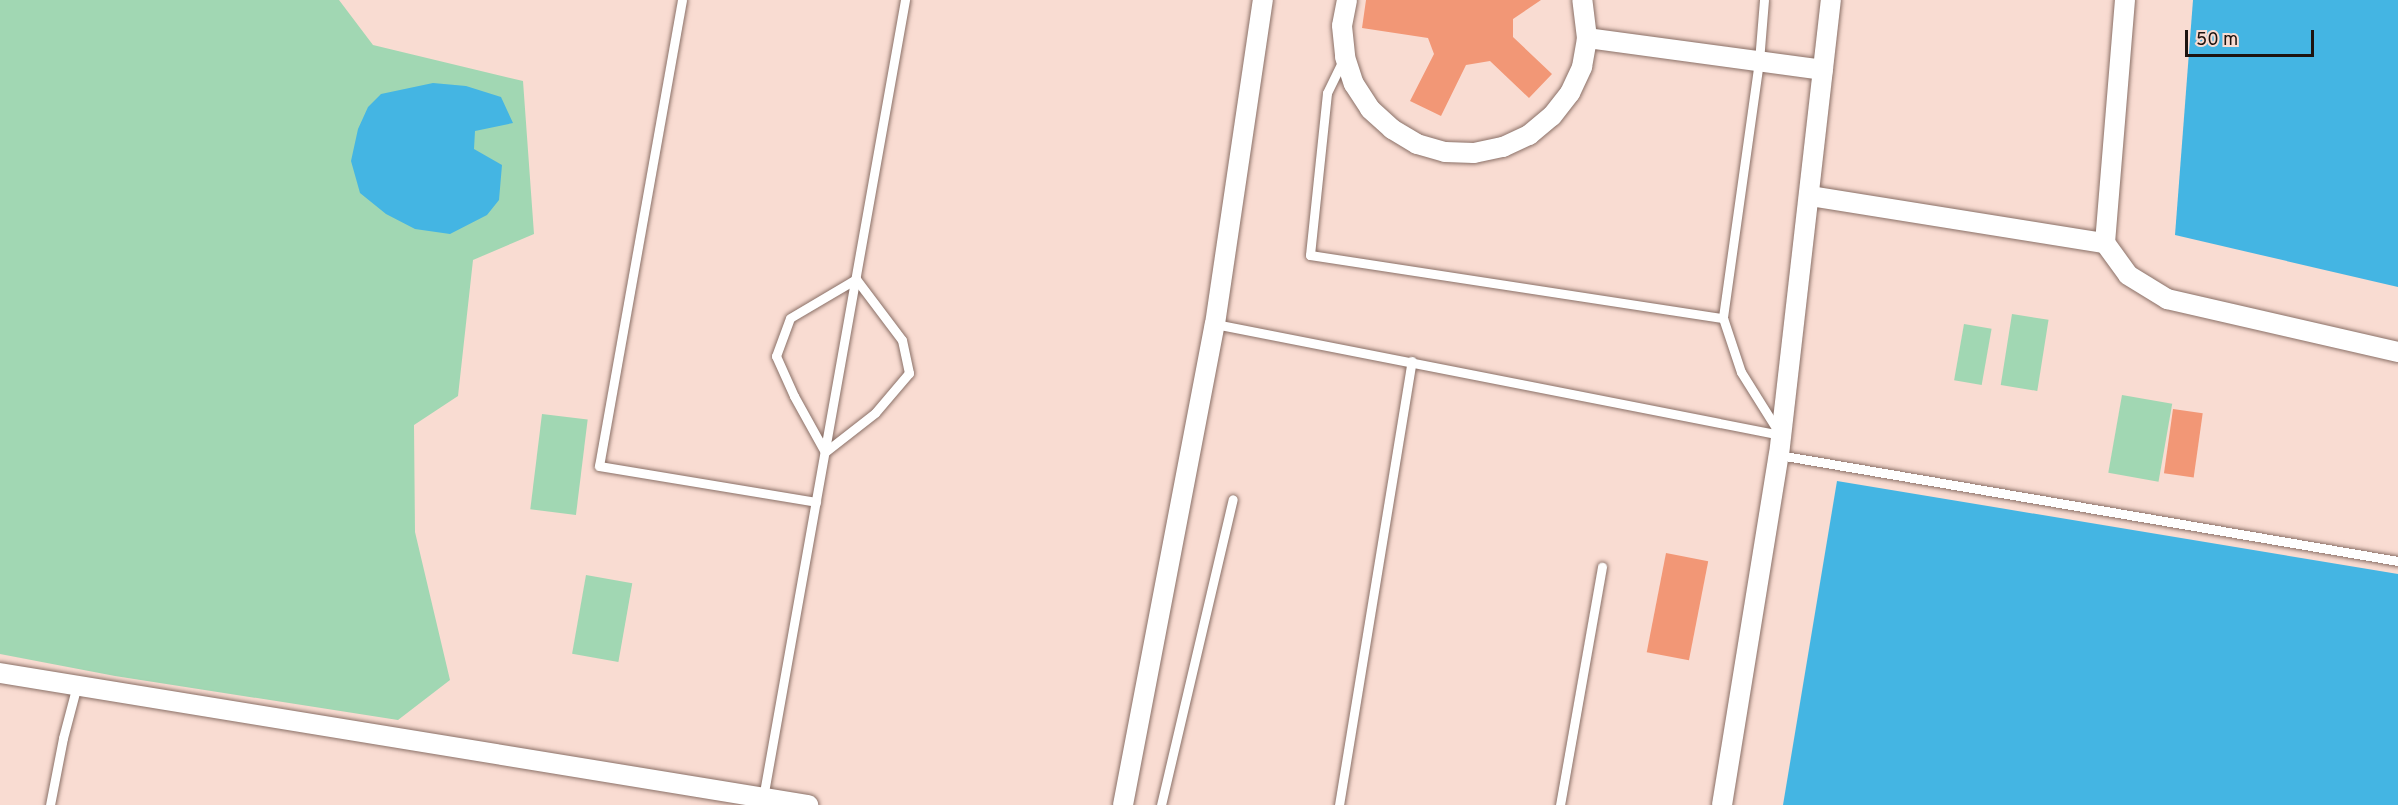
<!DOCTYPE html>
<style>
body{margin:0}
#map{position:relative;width:2398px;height:805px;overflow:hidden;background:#f9dcd2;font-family:Overpass,sans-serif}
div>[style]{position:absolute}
.green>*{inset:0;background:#a1d7b3;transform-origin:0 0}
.water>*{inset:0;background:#44b5e3}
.building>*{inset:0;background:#f29776;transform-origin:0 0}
.roads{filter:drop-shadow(0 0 2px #8a7067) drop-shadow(0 0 2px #8a7067)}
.service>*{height:9px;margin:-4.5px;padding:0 4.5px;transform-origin:4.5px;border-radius:4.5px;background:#fff}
.minor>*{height:20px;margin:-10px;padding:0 10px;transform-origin:10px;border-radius:10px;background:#fff}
span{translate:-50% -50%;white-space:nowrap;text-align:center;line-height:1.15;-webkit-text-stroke:4.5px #f9dcd2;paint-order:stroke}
.scale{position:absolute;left:2185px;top:30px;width:129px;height:27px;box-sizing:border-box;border:3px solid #1d130f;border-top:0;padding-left:8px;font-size:18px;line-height:21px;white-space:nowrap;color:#1d130f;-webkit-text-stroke:4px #f9dcd2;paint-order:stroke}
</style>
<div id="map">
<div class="green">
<div style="clip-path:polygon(0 0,339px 0,373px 45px,523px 81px,534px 234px,473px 260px,458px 396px,414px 425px,415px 532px,450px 680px,398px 720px,115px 676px,0 654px)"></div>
<div style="left:2012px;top:314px;width:37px;height:72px;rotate:9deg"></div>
<div style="left:1964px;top:324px;width:28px;height:57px;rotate:10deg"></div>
<div style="left:2122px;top:395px;width:51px;height:79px;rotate:10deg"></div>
<div style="left:542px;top:414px;width:46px;height:96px;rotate:7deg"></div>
<div style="left:586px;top:575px;width:47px;height:80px;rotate:10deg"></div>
</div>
<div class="water">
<div style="clip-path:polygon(2193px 0,2398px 0,2398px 287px,2175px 235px)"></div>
<div style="clip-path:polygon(433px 83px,466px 86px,501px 97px,513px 123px,475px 131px,474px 149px,502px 165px,499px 200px,487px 215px,450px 234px,415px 229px,386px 214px,360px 193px,351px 161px,358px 129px,368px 107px,381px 94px)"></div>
<div style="clip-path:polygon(1837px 481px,2398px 574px,2398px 805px,1783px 805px)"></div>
</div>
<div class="building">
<div style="clip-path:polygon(1366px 0,1541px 0,1513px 19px,1513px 37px,1552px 74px,1529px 98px,1490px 61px,1466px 65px,1441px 116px,1410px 101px,1434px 54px,1428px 38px,1362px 28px)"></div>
<div style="left:2173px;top:409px;width:30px;height:65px;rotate:8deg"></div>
<div style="left:1666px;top:553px;width:43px;height:101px;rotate:11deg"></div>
</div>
<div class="roads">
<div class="service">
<div style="left:682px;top:0;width:473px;rotate:100.1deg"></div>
<div style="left:599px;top:466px;width:220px;rotate:9.4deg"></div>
<div style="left:1764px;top:0;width:61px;rotate:94.7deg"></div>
<div style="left:1759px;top:61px;width:260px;rotate:98deg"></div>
<div style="left:1723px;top:318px;width:57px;rotate:71.6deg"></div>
<div style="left:1741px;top:372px;width:70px;rotate:57.9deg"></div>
<div style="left:1344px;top:58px;width:39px;rotate:116deg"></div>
<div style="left:1327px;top:93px;width:163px;rotate:96deg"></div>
<div style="left:1310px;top:255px;width:418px;rotate:8.7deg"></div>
<div style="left:856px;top:279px;width:76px;rotate:53deg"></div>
<div style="left:902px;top:340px;width:34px;rotate:78deg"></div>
<div style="left:909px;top:373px;width:52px;rotate:130.4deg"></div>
<div style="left:875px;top:413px;width:63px;rotate:142deg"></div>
<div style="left:825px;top:452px;width:64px;rotate:-119deg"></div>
<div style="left:794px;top:396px;width:44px;rotate:-114.2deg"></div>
<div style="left:776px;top:356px;width:40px;rotate:-69.8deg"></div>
<div style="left:790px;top:318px;width:77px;rotate:-30.6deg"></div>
<div style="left:1215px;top:324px;width:577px;rotate:11.1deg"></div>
<div style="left:1779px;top:455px;width:628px;rotate:9.72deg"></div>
<div style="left:763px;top:798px;width:811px;rotate:-79.91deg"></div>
<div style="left:50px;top:805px;width:68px;rotate:-79deg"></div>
<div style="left:63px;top:738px;width:55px;rotate:-75.2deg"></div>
<div style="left:1161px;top:805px;width:314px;rotate:-76.8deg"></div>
<div style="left:1339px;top:805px;width:450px;rotate:-80.7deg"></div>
<div style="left:1560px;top:805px;width:242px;rotate:-80deg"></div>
</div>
<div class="minor">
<div style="left:1347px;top:0;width:26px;rotate:101deg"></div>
<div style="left:1342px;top:26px;width:31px;rotate:84deg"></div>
<div style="left:1345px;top:57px;width:28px;rotate:72deg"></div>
<div style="left:1354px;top:84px;width:30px;rotate:57deg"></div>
<div style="left:1370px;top:109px;width:30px;rotate:42deg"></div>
<div style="left:1392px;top:129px;width:29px;rotate:31deg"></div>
<div style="left:1417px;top:144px;width:29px;rotate:16deg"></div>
<div style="left:1445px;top:152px;width:29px;rotate:2deg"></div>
<div style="left:1474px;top:153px;width:30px;rotate:-12deg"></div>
<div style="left:1503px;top:147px;width:29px;rotate:-25deg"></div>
<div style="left:1529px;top:135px;width:30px;rotate:-40deg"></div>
<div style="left:1552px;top:116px;width:29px;rotate:-52deg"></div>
<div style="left:1570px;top:93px;width:29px;rotate:-65deg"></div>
<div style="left:1582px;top:67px;width:29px;rotate:-80deg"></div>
<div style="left:1587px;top:38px;width:38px;rotate:-97deg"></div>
<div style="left:1587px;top:38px;width:238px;rotate:7.7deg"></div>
<div style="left:1810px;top:196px;width:299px;rotate:9.1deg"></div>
<div style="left:2105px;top:243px;width:244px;rotate:-85.3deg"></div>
<div style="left:2105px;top:243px;width:39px;rotate:54deg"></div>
<div style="left:2128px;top:275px;width:46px;rotate:31.6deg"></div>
<div style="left:2167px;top:299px;width:237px;rotate:12.9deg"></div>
<div style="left:0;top:673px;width:819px;rotate:9.28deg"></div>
<div style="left:1123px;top:805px;width:490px;rotate:-79.2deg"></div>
<div style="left:1215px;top:324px;width:328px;rotate:-81.6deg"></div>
<div style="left:1722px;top:805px;width:355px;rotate:-80.8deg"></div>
<div style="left:1779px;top:455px;width:458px;rotate:-83.5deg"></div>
</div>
</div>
<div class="scale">50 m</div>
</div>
